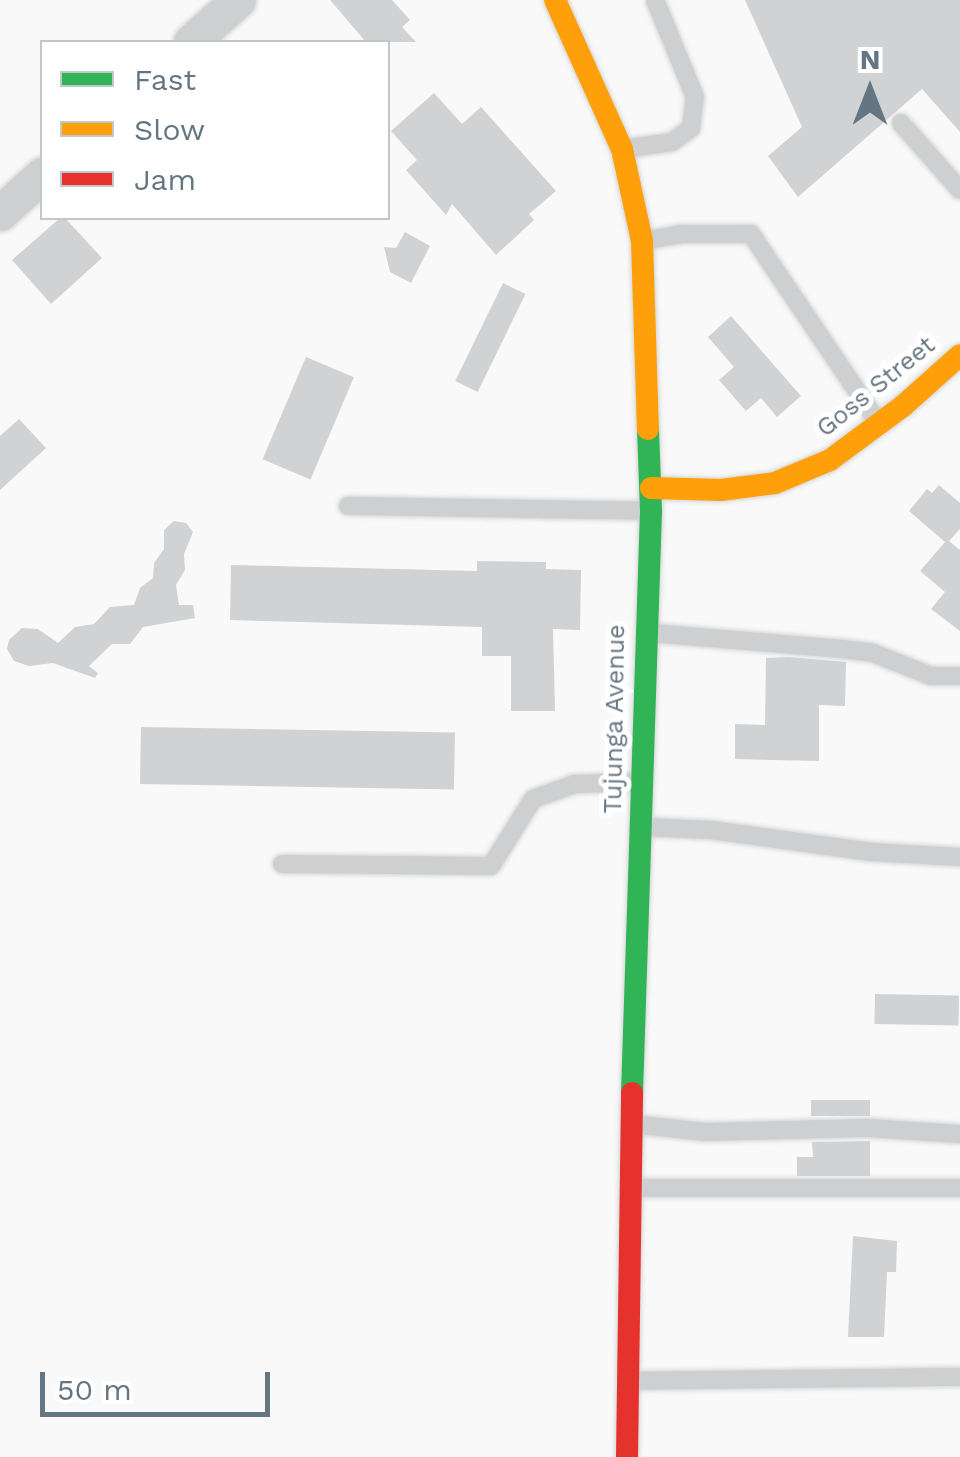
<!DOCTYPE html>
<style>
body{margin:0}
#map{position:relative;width:960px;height:1457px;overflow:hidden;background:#f9f9f9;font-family:"Work Sans",sans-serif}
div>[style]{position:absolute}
.building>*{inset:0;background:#d0d2d3;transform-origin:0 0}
.roads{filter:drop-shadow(0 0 2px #d5d6d7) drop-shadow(0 0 2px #d5d6d7)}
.lane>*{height:18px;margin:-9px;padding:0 9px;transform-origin:9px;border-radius:9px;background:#cecfd0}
.street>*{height:35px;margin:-17.5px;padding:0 17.5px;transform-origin:17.5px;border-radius:17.5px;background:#cecfd0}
.fast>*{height:22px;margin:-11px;padding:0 11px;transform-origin:11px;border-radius:11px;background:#30b455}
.slow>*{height:22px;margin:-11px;padding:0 11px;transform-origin:11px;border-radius:11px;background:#ff9f0a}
.jam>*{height:22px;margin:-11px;padding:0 11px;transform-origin:11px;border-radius:11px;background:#e5322d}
span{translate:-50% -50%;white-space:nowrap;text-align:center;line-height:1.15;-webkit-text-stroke:10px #fff;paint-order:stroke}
.street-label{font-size:25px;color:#657683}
.legend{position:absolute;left:40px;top:40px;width:350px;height:180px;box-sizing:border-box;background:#fff;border:2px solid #c1c8cd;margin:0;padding:12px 18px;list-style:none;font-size:30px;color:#657683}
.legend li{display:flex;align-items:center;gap:20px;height:50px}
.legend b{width:50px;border:2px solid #c1c8cd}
.north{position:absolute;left:820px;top:40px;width:100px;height:100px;-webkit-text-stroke:8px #fff;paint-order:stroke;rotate:0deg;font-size:28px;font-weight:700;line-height:40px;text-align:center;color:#657683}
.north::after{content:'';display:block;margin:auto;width:35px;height:45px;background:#657683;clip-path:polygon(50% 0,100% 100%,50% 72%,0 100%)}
.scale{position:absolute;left:40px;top:1372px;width:230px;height:45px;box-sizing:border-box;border:5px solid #657683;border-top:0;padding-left:12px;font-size:30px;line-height:35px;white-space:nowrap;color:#657683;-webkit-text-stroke:8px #fff;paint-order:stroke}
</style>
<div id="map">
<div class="building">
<div style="clip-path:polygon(330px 0,392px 0,410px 20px,402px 27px,416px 42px,366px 42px)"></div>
<div style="clip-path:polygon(745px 0,960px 0,960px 132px,922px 89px,798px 197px,768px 156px,802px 127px)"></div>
<div style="clip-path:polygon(434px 93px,462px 124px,481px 107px,556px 191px,529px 214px,534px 220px,496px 255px,452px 204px,446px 215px,406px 170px,417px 160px,391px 131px)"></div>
<div style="clip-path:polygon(60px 218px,65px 218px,102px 258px,51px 304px,12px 260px)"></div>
<div style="clip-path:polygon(405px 232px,430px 246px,411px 283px,390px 272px,384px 247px,396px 248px)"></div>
<div style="left:503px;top:283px;width:25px;height:109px;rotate:26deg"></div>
<div style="clip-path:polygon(731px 316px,801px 396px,777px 417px,761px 398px,746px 411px,719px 380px,734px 367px,708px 337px)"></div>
<div style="left:306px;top:357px;width:52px;height:111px;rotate:23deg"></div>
<div style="clip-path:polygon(19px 419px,46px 448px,0 490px,0 436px)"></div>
<div style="clip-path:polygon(939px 485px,960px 503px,960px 529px,949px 541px,960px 550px,960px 631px,931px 609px,945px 592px,920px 571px,945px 542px,909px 511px,927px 489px,932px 493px)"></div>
<div style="clip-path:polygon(174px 521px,186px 523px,193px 532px,184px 554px,185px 570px,176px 585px,179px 605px,193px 605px,195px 618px,143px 627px,130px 644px,112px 644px,89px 666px,98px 673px,95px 678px,53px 663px,29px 666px,14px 661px,7px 649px,9px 640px,22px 628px,38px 629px,58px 643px,75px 627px,94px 624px,110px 607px,134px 605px,140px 588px,153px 578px,154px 563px,164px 549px,164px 530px)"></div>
<div style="clip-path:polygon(477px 561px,546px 562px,546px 569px,581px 570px,580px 630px,553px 629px,555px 711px,511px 711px,511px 656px,482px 656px,482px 627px,230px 620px,231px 565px,477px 571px)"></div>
<div style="clip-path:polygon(789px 657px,846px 662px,845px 706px,819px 705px,819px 761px,735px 759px,735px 724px,765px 725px,766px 658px)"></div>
<div style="left:141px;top:727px;width:314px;height:57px;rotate:1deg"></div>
<div style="left:875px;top:994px;width:84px;height:30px;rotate:1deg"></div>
<div style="left:870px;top:1100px;width:16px;height:59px;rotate:90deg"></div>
<div style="clip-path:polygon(870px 1141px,870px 1176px,797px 1176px,797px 1157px,813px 1157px,812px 1142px)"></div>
<div style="clip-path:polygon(853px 1236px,897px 1241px,896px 1272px,887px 1272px,884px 1337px,848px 1337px)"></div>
</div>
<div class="roads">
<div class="lane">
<div style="left:901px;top:123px;width:89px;rotate:48.6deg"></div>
<div style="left:622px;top:149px;width:50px;rotate:-8deg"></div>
<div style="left:672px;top:142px;width:24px;rotate:-36deg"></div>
<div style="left:691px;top:128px;width:31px;rotate:-83deg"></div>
<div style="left:695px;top:97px;width:105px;rotate:-112.4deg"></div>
<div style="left:642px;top:241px;width:41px;rotate:-9.9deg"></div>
<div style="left:682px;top:234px;width:69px"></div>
<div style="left:751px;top:234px;width:229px;rotate:56deg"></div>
<div style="left:348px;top:506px;width:302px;rotate:0.9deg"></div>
<div style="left:651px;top:633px;width:192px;rotate:4.8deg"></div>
<div style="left:842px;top:649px;width:31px;rotate:7deg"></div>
<div style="left:873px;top:653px;width:62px;rotate:21.6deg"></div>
<div style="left:931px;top:676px;width:29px"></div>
<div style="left:645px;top:827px;width:66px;rotate:2.6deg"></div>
<div style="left:711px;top:830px;width:162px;rotate:7.8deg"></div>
<div style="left:871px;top:852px;width:89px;rotate:3.2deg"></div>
<div style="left:282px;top:864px;width:209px;rotate:0.5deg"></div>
<div style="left:491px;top:866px;width:79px;rotate:-57.9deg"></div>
<div style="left:533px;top:799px;width:45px;rotate:-19.7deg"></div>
<div style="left:575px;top:784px;width:64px;rotate:-1.8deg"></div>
<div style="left:631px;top:1124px;width:75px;rotate:6.1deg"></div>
<div style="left:706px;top:1132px;width:161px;rotate:-1.4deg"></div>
<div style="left:867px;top:1128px;width:93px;rotate:3.7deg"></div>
<div style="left:632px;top:1188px;width:328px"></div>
<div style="left:628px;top:1381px;width:332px;rotate:-0.7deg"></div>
</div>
<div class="street">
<div style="left:191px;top:42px;width:63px;rotate:-41.8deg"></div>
<div style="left:0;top:213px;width:57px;rotate:-42.1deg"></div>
</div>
<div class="fast">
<div style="left:632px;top:1093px;width:582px;rotate:-88.13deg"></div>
<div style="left:651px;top:511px;width:82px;rotate:-92.1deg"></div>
</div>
<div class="slow">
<div style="left:555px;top:0;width:163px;rotate:65.8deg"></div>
<div style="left:622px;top:149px;width:94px;rotate:77.7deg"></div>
<div style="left:642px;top:241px;width:188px;rotate:88.2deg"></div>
<div style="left:651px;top:488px;width:70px;rotate:1.6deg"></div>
<div style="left:721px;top:490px;width:54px;rotate:-7.4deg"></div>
<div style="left:775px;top:483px;width:60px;rotate:-22.7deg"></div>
<div style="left:830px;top:460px;width:91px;rotate:-36.5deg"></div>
<div style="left:903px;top:406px;width:76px;rotate:-41.8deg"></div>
</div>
<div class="jam">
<div style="left:627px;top:1457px;width:364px;rotate:-89.2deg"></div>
</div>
</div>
<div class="street-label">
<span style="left:876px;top:387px;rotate:-39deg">Goss Street</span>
<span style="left:615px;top:719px;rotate:-89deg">Tujunga Avenue</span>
</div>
<ul class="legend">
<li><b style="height:12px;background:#30b455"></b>Fast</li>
<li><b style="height:12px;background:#ff9f0a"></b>Slow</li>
<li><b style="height:12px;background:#e5322d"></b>Jam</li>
</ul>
<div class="north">N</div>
<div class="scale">50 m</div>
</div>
